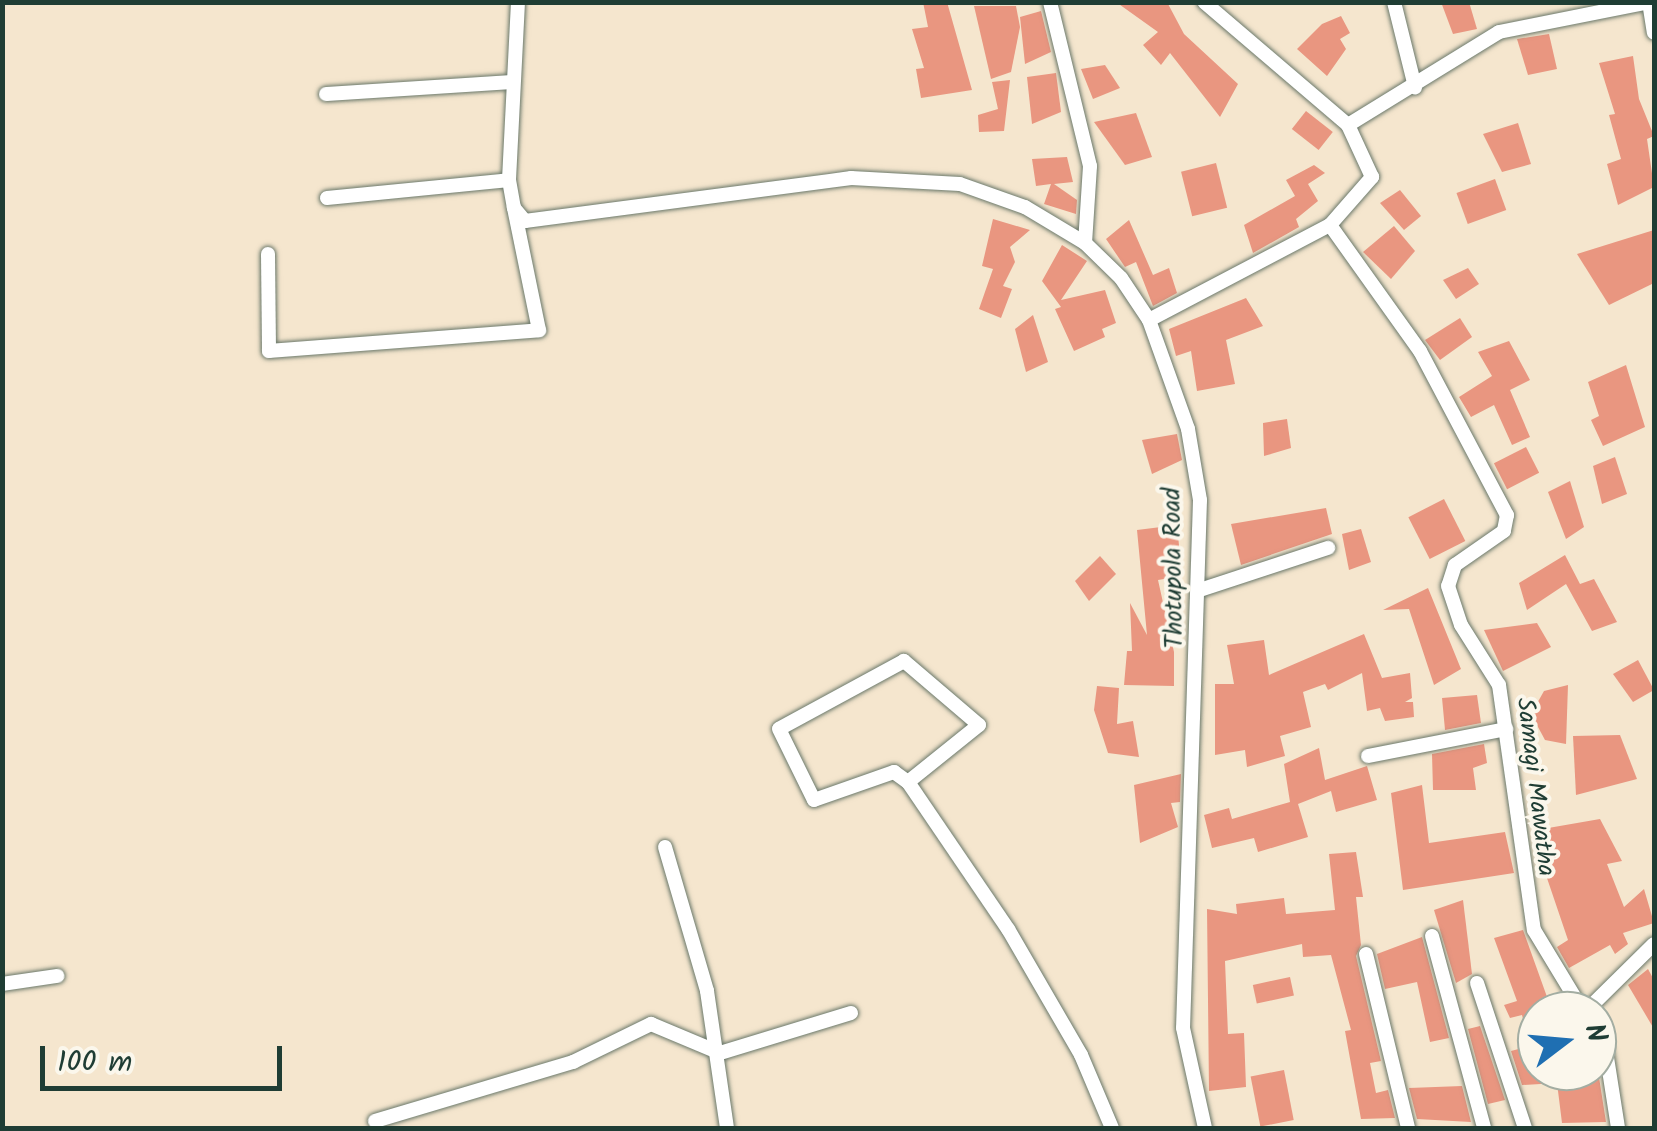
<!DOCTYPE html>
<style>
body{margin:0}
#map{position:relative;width:1657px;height:1131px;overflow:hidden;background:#f5e6ce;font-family:Kalam,sans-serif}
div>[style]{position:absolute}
.building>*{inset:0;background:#e99680;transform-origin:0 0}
.roads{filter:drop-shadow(0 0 2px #6a786a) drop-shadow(0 0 2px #6a786a)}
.minor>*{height:14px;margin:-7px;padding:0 7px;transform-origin:7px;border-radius:7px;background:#fff}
span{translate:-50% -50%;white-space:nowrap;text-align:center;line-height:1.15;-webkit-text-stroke:8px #fbf7ec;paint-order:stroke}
.street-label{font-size:25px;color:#1f3d34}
.frame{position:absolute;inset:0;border:5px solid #1f3d34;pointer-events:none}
.north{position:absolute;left:1517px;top:991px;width:100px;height:100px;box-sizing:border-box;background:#fbf7ec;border:2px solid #a3ada2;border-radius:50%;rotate:74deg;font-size:28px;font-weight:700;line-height:40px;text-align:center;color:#1f3d34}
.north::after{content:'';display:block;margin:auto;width:35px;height:45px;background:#1f6fb2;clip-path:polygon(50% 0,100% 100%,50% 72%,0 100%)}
.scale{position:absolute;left:40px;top:1046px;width:242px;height:45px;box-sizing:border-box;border:5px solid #1f3d34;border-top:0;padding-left:12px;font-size:30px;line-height:35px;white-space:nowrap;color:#1f3d34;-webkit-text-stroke:8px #fbf7ec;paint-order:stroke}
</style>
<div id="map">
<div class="building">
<div style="clip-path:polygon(923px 2px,947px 2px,972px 90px,921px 98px,916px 69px,924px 68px,912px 29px,928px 27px)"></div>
<div style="clip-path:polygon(1116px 2px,1167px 2px,1184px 34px,1238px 84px,1220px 117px,1170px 53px,1161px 65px,1143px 45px,1158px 32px)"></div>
<div style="clip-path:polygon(1441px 2px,1469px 2px,1477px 29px,1453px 34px)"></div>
<div style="clip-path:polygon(974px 6px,1016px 6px,1020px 27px,1011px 72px,991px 79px)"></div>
<div style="clip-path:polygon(1041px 11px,1051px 52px,1025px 64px,1020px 17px)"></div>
<div style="clip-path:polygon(1341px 16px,1350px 33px,1340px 39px,1346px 49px,1327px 76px,1297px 49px,1322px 24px)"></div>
<div style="clip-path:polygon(1549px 34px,1557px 69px,1528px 75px,1517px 39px)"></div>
<div style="clip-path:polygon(1633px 56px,1639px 99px,1654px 136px,1647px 139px,1654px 187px,1618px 205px,1607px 164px,1621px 159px,1609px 115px,1615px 114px,1599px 63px)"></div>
<div style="clip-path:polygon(1105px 65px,1120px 88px,1093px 99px,1081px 69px)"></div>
<div style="clip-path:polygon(1056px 73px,1061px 112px,1032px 124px,1027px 77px)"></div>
<div style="clip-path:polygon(1010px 80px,1004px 131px,979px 132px,978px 115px,998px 109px,992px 82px)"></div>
<div style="left:1306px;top:111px;width:34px;height:23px;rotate:38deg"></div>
<div style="clip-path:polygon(1136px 113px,1152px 157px,1125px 165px,1094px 122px)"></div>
<div style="clip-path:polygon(1518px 123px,1531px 164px,1502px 172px,1483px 134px)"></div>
<div style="clip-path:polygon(1067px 157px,1073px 182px,1054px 184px,1077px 200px,1076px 214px,1044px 204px,1051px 184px,1036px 186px,1032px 159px)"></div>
<div style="left:1216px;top:163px;width:46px;height:36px;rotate:76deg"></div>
<div style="clip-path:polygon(1314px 165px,1325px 173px,1308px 184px,1318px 201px,1296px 219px,1299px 227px,1253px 253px,1244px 225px,1295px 196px,1286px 180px)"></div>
<div style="left:1495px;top:179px;width:33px;height:41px;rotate:70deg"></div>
<div style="clip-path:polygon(1400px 190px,1421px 216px,1404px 230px,1380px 203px)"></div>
<div style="clip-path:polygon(993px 219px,1030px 230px,1010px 247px,1015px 262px,1003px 286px,1012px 289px,1001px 318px,979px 309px,993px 269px,982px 266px)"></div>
<div style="clip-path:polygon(1129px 220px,1153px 275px,1169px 268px,1177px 293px,1153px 306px,1136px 262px,1125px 267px,1106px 239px)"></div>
<div style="clip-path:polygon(1394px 226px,1415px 251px,1391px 279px,1363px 252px)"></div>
<div style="clip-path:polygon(1654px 230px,1654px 283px,1609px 305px,1577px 254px)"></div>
<div style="clip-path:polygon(1062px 245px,1087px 261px,1061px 300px,1105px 290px,1116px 323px,1102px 329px,1105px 337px,1074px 351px,1055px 309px,1061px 307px,1042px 281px)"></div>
<div style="clip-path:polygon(1468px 268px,1479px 284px,1456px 299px,1443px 280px)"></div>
<div style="clip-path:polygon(1246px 298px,1263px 326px,1226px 340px,1235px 384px,1197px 391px,1191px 351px,1176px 356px,1169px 329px)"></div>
<div style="clip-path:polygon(1033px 315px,1048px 362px,1026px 372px,1015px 329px)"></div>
<div style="clip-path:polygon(1460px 318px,1472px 337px,1440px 360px,1425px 340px)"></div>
<div style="clip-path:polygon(1509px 341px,1530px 380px,1510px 390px,1530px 437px,1512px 445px,1494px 405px,1471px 417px,1459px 397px,1492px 376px,1478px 352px)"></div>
<div style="clip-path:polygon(1626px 365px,1645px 427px,1603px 446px,1591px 420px,1599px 416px,1588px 382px)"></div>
<div style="clip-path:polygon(1287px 419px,1291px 448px,1264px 456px,1263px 423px)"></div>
<div style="clip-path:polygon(1177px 434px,1182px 460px,1152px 474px,1142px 440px)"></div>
<div style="left:1526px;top:447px;width:29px;height:36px;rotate:63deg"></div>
<div style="clip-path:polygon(1615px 457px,1627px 494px,1602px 504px,1593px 466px)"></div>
<div style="clip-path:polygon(1570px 481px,1584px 527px,1566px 539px,1548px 492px)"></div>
<div style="left:1444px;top:499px;width:47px;height:40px;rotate:63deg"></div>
<div style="clip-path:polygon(1326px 508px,1332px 534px,1241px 565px,1231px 524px)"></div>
<div style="clip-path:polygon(1177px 525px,1182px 576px,1158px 580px,1174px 652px,1174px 686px,1124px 685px,1127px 651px,1132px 651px,1130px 603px,1147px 635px,1137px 530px)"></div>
<div style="clip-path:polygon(1361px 529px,1371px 562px,1349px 570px,1342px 534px)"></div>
<div style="clip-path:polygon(1565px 555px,1580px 584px,1594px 579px,1617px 622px,1592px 631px,1566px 584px,1527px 610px,1519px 583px)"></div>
<div style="clip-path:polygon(1100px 556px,1116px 574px,1089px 601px,1075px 581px)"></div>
<div style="clip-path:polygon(1428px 588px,1461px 669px,1434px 685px,1409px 609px,1383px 610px)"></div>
<div style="clip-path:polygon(1537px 623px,1551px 647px,1503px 671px,1484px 630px)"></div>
<div style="clip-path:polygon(1364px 634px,1382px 678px,1410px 673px,1412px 698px,1405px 702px,1413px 702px,1414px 717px,1385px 721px,1380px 708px,1367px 711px,1362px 673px,1328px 690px,1325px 684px,1303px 692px,1311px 727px,1280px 736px,1285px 756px,1247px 767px,1245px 750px,1215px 755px,1215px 684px,1234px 684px,1227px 645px,1264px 640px,1269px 675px)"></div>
<div style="clip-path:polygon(1638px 660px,1654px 690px,1633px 702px,1613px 674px)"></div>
<div style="clip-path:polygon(1568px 685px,1566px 744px,1545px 740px,1531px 714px,1544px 691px)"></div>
<div style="clip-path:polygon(1097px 686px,1119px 688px,1117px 724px,1133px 721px,1139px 757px,1108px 753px,1094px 710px)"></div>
<div style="clip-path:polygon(1477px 695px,1481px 723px,1445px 730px,1442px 698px)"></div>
<div style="clip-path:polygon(1620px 735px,1637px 779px,1576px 795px,1573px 736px)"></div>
<div style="clip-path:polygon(1484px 744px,1487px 763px,1473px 768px,1476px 790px,1433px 790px,1432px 754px)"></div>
<div style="clip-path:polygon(1319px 748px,1325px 780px,1367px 766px,1377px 800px,1336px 812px,1331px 791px,1298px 804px,1308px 837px,1258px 852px,1254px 838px,1212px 848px,1204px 815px,1229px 808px,1232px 819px,1290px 802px,1284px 764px)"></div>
<div style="clip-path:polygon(1181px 774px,1180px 802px,1171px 803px,1178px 827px,1140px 843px,1134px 785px)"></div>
<div style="clip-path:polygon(1422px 785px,1429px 843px,1505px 832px,1514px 873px,1403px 890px,1391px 793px)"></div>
<div style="clip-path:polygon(1600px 819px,1622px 861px,1607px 864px,1624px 907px,1644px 889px,1654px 923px,1623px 933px,1628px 944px,1615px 954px,1610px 945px,1569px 968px,1557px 947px,1568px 940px,1531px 831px)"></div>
<div style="clip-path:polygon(1356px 852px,1363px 897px,1356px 897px,1361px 945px,1356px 956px,1381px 1061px,1370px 1063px,1376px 1093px,1388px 1090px,1395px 1118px,1361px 1119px,1345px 1031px,1351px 1030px,1331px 955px,1303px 957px,1302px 944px,1225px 961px,1228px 1034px,1244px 1033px,1246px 1087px,1209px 1091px,1207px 909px,1237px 914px,1236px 904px,1284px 898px,1286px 914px,1335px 910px,1329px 854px)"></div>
<div style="clip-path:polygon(1463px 900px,1472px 974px,1456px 983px,1434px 910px)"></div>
<div style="clip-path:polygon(1523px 930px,1551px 1008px,1537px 1011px,1537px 1071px,1598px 1071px,1606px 1122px,1562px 1123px,1557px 1083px,1522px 1085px,1511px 1051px,1530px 1046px,1522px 1015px,1510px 1018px,1504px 1005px,1517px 1001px,1494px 938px)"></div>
<div style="clip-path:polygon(1422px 937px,1449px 1038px,1430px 1042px,1417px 982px,1385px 989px,1377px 954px)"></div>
<div style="clip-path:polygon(1648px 969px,1654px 980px,1654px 1029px,1628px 985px)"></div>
<div style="left:1290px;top:977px;width:19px;height:38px;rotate:78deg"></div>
<div style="clip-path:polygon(1480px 1026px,1505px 1100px,1488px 1104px,1468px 1029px)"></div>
<div style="left:1284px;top:1070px;width:51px;height:34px;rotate:79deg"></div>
<div style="clip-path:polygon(1462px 1086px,1471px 1122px,1417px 1119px,1409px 1088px)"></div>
</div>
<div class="roads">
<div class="minor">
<div style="left:518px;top:2px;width:178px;rotate:92.9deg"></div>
<div style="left:509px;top:180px;width:28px;rotate:80deg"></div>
<div style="left:514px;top:208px;width:17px;rotate:50deg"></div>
<div style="left:525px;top:221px;width:329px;rotate:-7.5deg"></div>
<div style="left:851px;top:178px;width:109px;rotate:3.2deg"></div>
<div style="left:960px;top:184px;width:69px;rotate:19.5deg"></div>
<div style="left:1025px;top:207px;width:70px;rotate:31deg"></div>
<div style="left:1085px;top:243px;width:50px;rotate:44.2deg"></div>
<div style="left:1121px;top:278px;width:50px;rotate:56.3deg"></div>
<div style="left:1149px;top:320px;width:116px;rotate:70.3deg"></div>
<div style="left:1188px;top:429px;width:72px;rotate:80.4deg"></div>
<div style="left:1200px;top:500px;width:528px;rotate:91.84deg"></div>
<div style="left:1183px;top:1028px;width:102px;rotate:77.6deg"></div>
<div style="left:1050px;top:2px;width:169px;rotate:76.3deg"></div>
<div style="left:1090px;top:166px;width:77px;rotate:93.7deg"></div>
<div style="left:1394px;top:2px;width:88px;rotate:76.1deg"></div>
<div style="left:1649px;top:2px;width:31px;rotate:81deg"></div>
<div style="left:326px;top:94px;width:187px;rotate:-3.7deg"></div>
<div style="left:1348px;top:125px;width:177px;rotate:-31.6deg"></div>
<div style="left:1499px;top:32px;width:153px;rotate:-11.3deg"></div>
<div style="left:327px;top:198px;width:183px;rotate:-5.6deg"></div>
<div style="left:1330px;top:225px;width:155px;rotate:54.5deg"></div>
<div style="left:1420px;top:351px;width:186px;rotate:62.1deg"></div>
<div style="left:1507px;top:515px;width:16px;rotate:101deg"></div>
<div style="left:1504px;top:531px;width:60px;rotate:145.2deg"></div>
<div style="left:1455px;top:565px;width:22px;rotate:108deg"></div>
<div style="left:1448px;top:586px;width:41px;rotate:71.6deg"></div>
<div style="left:1461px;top:625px;width:71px;rotate:57.7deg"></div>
<div style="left:1499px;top:685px;width:247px;rotate:81.9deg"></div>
<div style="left:1534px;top:930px;width:95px;rotate:58.8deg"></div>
<div style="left:268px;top:254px;width:97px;rotate:89.4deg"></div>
<div style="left:269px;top:351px;width:271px;rotate:-4.4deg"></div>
<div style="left:539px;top:330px;width:125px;rotate:-101.6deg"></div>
<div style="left:1149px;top:320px;width:204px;rotate:-27.7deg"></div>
<div style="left:1330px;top:225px;width:64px;rotate:-48.8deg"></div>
<div style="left:1372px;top:177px;width:57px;rotate:-114.8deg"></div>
<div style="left:1348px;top:125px;width:189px;rotate:-139.5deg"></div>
<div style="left:1200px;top:590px;width:135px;rotate:-18.2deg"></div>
<div style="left:1368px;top:756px;width:141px;rotate:-11.1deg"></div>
<div style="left:908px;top:782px;width:91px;rotate:-38.8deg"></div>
<div style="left:979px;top:725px;width:99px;rotate:-139.5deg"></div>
<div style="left:904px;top:661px;width:142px;rotate:151.5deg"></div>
<div style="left:779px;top:729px;width:79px;rotate:63.8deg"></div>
<div style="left:814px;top:800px;width:85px;rotate:-19.3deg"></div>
<div style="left:894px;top:772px;width:17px;rotate:36deg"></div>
<div style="left:908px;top:782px;width:178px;rotate:55.8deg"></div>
<div style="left:1008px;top:929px;width:146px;rotate:59.9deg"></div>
<div style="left:1081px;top:1055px;width:79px;rotate:67deg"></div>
<div style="left:665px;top:847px;width:150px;rotate:73.7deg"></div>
<div style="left:707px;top:991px;width:138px;rotate:81.7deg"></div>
<div style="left:1432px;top:936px;width:199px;rotate:74.8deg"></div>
<div style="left:1366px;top:954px;width:179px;rotate:76.4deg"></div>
<div style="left:1477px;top:983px;width:153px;rotate:71.7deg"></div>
<div style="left:2px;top:984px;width:56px;rotate:-8.3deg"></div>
<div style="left:1586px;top:1011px;width:95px;rotate:-44.6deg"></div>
<div style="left:1597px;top:1035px;width:18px;rotate:61deg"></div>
<div style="left:1606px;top:1051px;width:78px;rotate:81.1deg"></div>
<div style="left:375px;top:1121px;width:207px;rotate:-16.6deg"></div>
<div style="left:573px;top:1062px;width:87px;rotate:-26deg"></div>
<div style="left:651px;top:1024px;width:75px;rotate:22.8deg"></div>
<div style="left:720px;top:1053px;width:137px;rotate:-17deg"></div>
</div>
</div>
<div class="street-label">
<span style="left:1174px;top:568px;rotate:-91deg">Thotupola Road</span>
<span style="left:1535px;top:787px;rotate:83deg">Samagi Mawatha</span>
</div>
<div class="frame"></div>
<div class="north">N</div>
<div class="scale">100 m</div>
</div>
